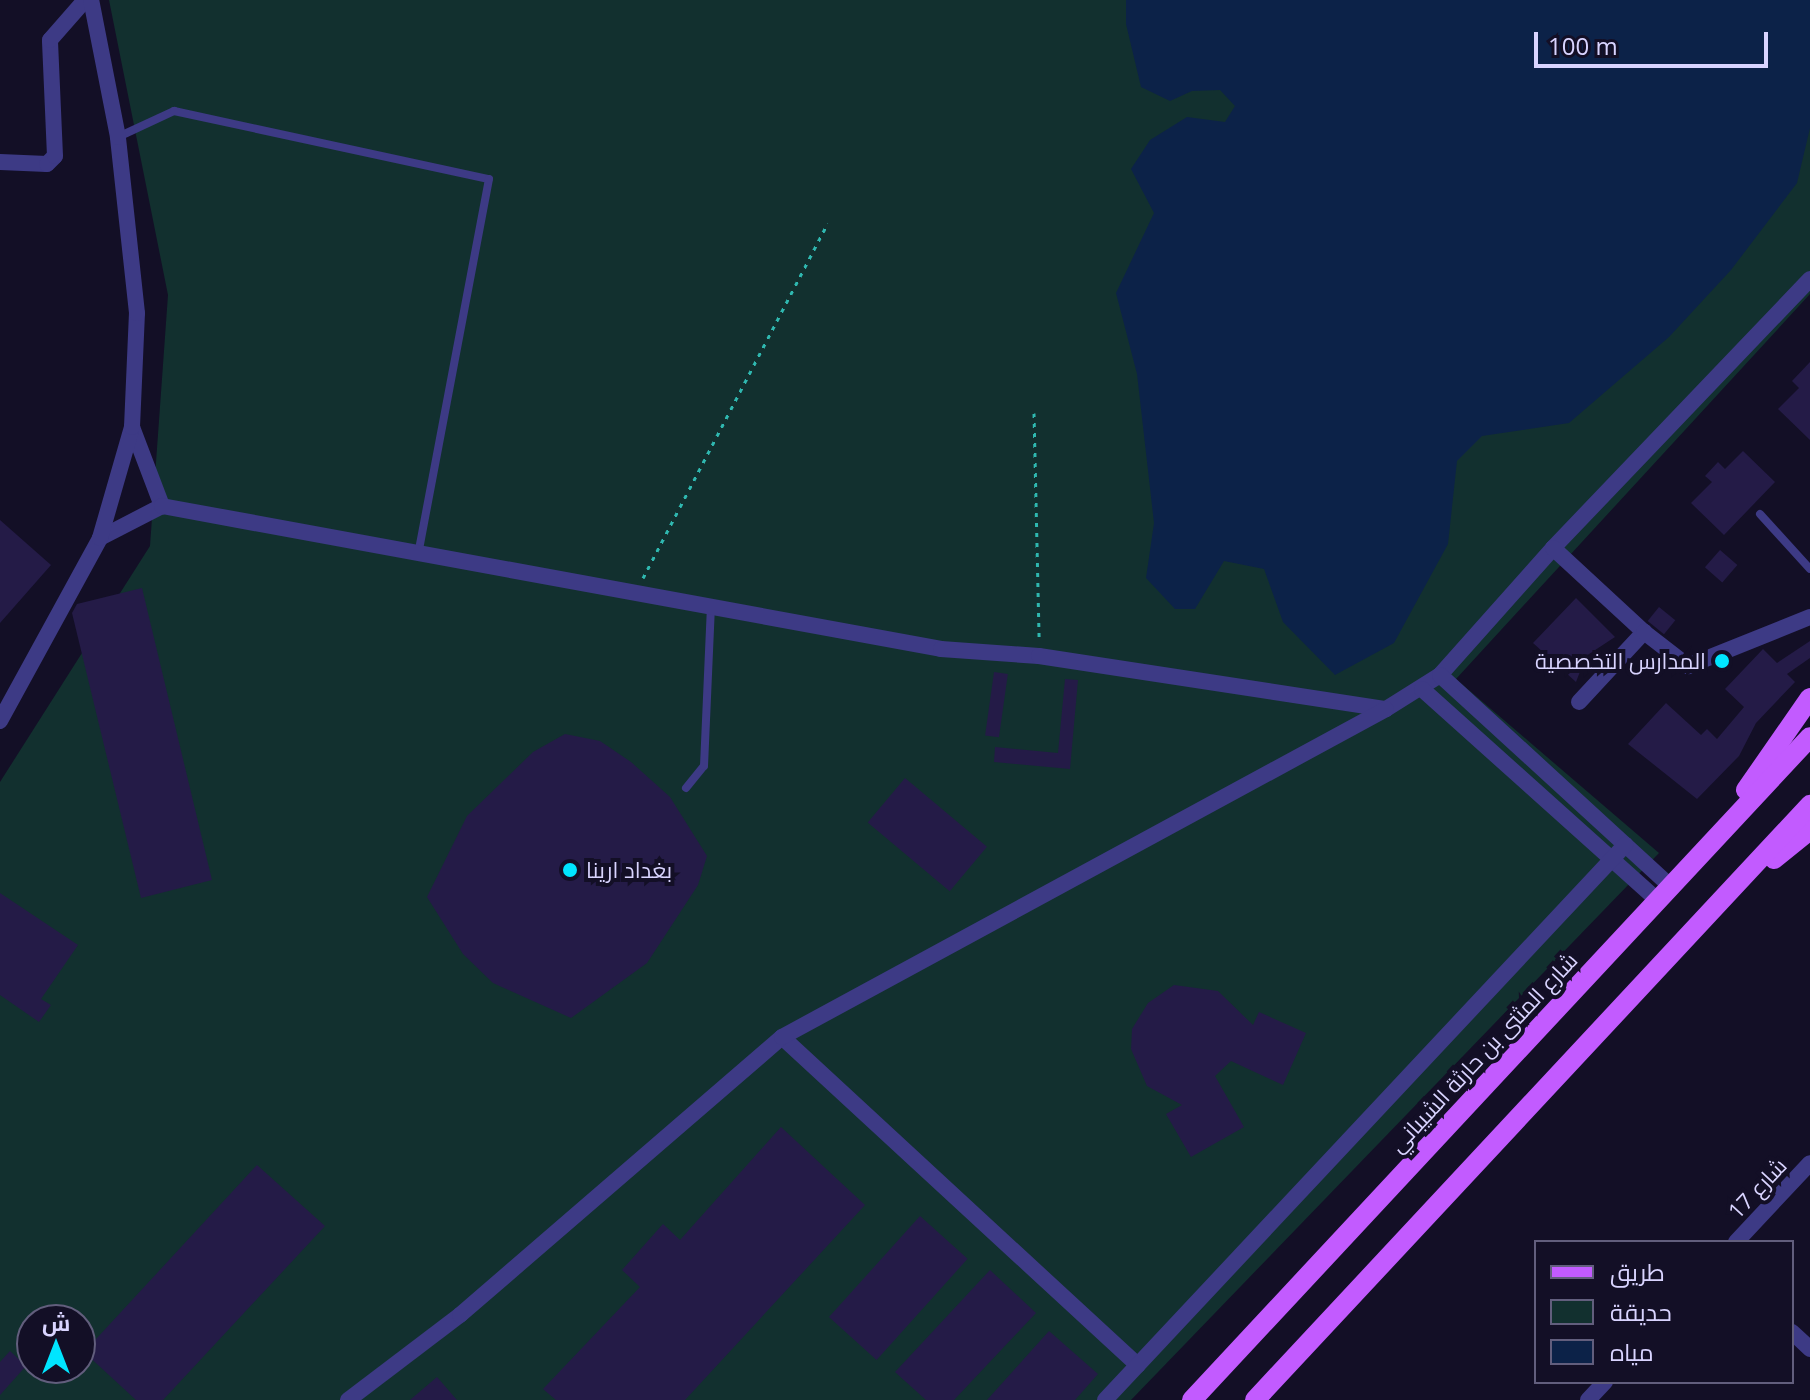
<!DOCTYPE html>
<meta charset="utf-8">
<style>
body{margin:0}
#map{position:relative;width:1810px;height:1400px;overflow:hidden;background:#130f26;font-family:"Open Sans",Cairo,sans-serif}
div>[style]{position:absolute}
.green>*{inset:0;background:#12302f}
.water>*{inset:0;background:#0c2248}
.building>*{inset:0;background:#241b47;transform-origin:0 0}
.path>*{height:3px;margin-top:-1.5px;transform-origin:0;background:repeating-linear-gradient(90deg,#2fb8b0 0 4px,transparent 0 10px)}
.service>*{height:8px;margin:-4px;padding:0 4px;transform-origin:4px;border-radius:4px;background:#3d3a85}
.minor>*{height:16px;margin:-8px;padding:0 8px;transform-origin:8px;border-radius:8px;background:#3d3a85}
.primary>*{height:20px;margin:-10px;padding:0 10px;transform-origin:10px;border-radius:10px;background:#c25bff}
.dots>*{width:22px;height:22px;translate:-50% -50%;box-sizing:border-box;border:4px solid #130f26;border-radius:50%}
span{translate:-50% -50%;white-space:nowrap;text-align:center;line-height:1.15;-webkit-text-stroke:8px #130f26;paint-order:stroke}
.poi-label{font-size:22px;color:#d9d4ff}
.right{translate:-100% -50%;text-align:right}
.left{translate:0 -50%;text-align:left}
.street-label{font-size:22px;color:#d9d4ff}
.legend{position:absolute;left:1534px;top:1240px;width:260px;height:144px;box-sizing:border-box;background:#130f26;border:2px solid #625e7d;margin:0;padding:10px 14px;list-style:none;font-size:24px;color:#d9d4ff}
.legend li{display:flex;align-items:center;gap:16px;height:40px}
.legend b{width:40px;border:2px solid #625e7d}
.north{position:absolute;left:16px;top:1304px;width:80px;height:80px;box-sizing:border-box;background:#130f26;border:2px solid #625e7d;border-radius:50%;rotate:0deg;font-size:22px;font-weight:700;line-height:32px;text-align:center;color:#d9d4ff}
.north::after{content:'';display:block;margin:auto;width:28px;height:36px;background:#00e5ff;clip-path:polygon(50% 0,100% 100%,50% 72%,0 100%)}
.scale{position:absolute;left:1534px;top:32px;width:234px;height:36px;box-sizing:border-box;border:4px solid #d9d4ff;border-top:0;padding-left:10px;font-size:24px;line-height:28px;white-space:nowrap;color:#d9d4ff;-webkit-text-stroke:6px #130f26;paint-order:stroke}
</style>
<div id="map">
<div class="green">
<div style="clip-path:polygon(evenodd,109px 0,1810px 0,1810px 294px,1456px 679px,1659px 853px,1131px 1400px,0 1400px,0 782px,150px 546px,168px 295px,109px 0,32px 1320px,80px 1320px,80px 1368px,32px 1368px,32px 1320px)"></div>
</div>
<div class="water">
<div style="clip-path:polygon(1126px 0,1810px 0,1810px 128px,1797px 183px,1731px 270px,1669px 337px,1569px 423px,1482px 436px,1457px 461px,1448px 544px,1394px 643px,1335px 675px,1283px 622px,1264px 569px,1224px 561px,1195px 609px,1175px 609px,1146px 578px,1154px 523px,1137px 374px,1116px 293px,1154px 213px,1131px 169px,1150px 140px,1187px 117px,1225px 122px,1235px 106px,1220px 90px,1192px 91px,1170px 101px,1141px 87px,1126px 24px)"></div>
</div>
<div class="building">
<div style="clip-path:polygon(1810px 362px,1810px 440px,1778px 409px,1799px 388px,1792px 381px)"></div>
<div style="clip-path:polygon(1743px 451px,1775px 482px,1724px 535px,1691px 503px,1712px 482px,1705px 476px,1718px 462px,1725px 469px)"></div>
<div style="clip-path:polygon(0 520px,51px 565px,0 623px)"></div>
<div style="left:1720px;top:550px;width:23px;height:23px;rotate:41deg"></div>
<div style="clip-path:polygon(142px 588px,212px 880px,141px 898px,72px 613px,77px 604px)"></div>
<div style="clip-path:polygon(1576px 598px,1615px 637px,1586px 656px,1576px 682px,1533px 643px)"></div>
<div style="left:1659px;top:607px;width:21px;height:18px;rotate:39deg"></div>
<div style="clip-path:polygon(1810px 641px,1810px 658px,1787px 674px,1795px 682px,1756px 723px,1739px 756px,1697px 799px,1628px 744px,1666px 703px,1701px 735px,1707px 729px,1717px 739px,1744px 707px,1725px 689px,1763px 649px,1777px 663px)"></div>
<div style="left:994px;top:672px;width:14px;height:64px;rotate:8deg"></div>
<div style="clip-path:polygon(1065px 679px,1078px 680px,1070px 769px,994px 762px,995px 747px,1058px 753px)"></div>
<div style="clip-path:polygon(565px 734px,600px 741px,631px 762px,670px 797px,707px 856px,698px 885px,647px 963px,571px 1018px,493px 983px,463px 954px,427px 897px,467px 816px,533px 752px)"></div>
<div style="left:905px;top:778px;width:107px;height:58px;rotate:40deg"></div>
<div style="clip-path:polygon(0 893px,78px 945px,41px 999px,51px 1005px,39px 1022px,0 995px)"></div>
<div style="clip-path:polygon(1174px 985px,1218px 991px,1253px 1025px,1259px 1012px,1306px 1033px,1283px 1085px,1231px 1061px,1215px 1076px,1244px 1127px,1191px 1157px,1166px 1114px,1182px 1105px,1147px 1086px,1131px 1049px,1132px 1029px,1148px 1003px)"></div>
<div style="clip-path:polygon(781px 1127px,865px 1205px,685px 1400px,556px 1400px,543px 1389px,640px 1287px,622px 1270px,663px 1224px,680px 1240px)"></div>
<div style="clip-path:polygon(257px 1165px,325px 1226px,163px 1400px,136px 1400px,84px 1352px)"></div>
<div style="left:920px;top:1216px;width:64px;height:136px;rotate:42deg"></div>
<div style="clip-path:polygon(990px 1270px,1036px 1313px,954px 1400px,926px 1400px,895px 1372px)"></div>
<div style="clip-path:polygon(1049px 1331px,1098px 1374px,1075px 1400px,987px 1400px)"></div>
<div style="clip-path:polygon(10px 1351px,26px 1366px,0 1395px,0 1362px)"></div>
<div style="clip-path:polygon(437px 1377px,457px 1400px,410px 1400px)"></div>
</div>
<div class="path">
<div style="left:1034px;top:413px;width:227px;rotate:88.7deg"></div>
<div style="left:643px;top:578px;width:400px;rotate:-62.5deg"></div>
</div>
<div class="service">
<div style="left:118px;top:137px;width:62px;rotate:-24.9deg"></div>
<div style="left:174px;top:111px;width:322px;rotate:12.2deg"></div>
<div style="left:489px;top:179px;width:378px;rotate:100.7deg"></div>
<div style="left:1760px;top:514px;width:74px;rotate:47.7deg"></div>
<div style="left:686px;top:788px;width:28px;rotate:-51deg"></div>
<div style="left:704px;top:766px;width:159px;rotate:-87.5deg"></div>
</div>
<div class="minor">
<div style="left:0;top:162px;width:47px;rotate:2.4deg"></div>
<div style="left:47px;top:164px;width:11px;rotate:-45deg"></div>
<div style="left:55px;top:156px;width:116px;rotate:-92.5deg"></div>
<div style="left:50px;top:40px;width:53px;rotate:-48.8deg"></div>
<div style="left:132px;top:427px;width:85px;rotate:69.2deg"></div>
<div style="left:100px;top:538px;width:70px;rotate:-27.3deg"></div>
<div style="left:162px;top:506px;width:792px;rotate:10.4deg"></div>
<div style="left:941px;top:649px;width:98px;rotate:4.1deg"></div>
<div style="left:1039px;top:656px;width:351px;rotate:8.7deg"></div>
<div style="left:1386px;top:709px;width:64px;rotate:-32.2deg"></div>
<div style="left:1440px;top:675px;width:170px;rotate:-48.3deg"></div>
<div style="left:1553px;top:548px;width:372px;rotate:-46.3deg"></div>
<div style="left:1553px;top:548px;width:124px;rotate:42.7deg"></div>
<div style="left:1440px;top:675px;width:312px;rotate:42.5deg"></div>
<div style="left:1422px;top:689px;width:316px;rotate:41.9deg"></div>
<div style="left:1579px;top:702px;width:96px;rotate:-47.1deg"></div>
<div style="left:1644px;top:632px;width:56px;rotate:37.7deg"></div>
<div style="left:1688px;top:666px;width:131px;rotate:-21.9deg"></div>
<div style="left:0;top:721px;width:209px;rotate:-61.3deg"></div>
<div style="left:100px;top:538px;width:116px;rotate:-73.9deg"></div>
<div style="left:132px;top:427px;width:114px;rotate:-87.5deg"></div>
<div style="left:137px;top:313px;width:177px;rotate:-96.2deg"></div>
<div style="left:118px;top:137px;width:140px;rotate:-101.1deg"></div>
<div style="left:782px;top:1037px;width:484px;rotate:42.7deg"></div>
<div style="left:1736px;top:1242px;width:108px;rotate:-46.9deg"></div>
<div style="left:1792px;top:1332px;width:25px;rotate:43deg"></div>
<div style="left:348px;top:1400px;width:141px;rotate:-37.2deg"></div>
<div style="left:460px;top:1315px;width:425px;rotate:-40.8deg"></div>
<div style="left:782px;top:1037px;width:687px;rotate:-28.5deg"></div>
<div style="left:1105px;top:1400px;width:761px;rotate:-46.86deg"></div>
<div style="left:1588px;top:1400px;width:25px;rotate:-47deg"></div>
</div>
<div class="primary">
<div style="left:1746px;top:790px;width:112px;rotate:-55.2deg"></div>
<div style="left:1774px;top:859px;width:46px;rotate:-38.9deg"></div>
<div style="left:1192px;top:1400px;width:906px;rotate:-47.01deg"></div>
<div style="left:1255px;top:1400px;width:814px;rotate:-46.99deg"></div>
</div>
<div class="dots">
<div style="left:1722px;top:661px;background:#00e5ff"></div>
<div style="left:570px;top:870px;background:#00e5ff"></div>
</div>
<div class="poi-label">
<span class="right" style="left:1706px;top:661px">المدارس التخصصية</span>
<span class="left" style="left:586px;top:870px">بغداد ارينا</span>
</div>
<div class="street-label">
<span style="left:1483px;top:1052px;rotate:-47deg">شارع المثنى بن حارثة الشيباني</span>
<span style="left:1757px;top:1188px;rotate:-47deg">شارع 17</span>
</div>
<ul class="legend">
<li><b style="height:10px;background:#c25bff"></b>طريق</li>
<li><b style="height:22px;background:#12302f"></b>حديقة</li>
<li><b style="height:22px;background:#0c2248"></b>مياه</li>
</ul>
<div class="north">ش</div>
<div class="scale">100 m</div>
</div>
